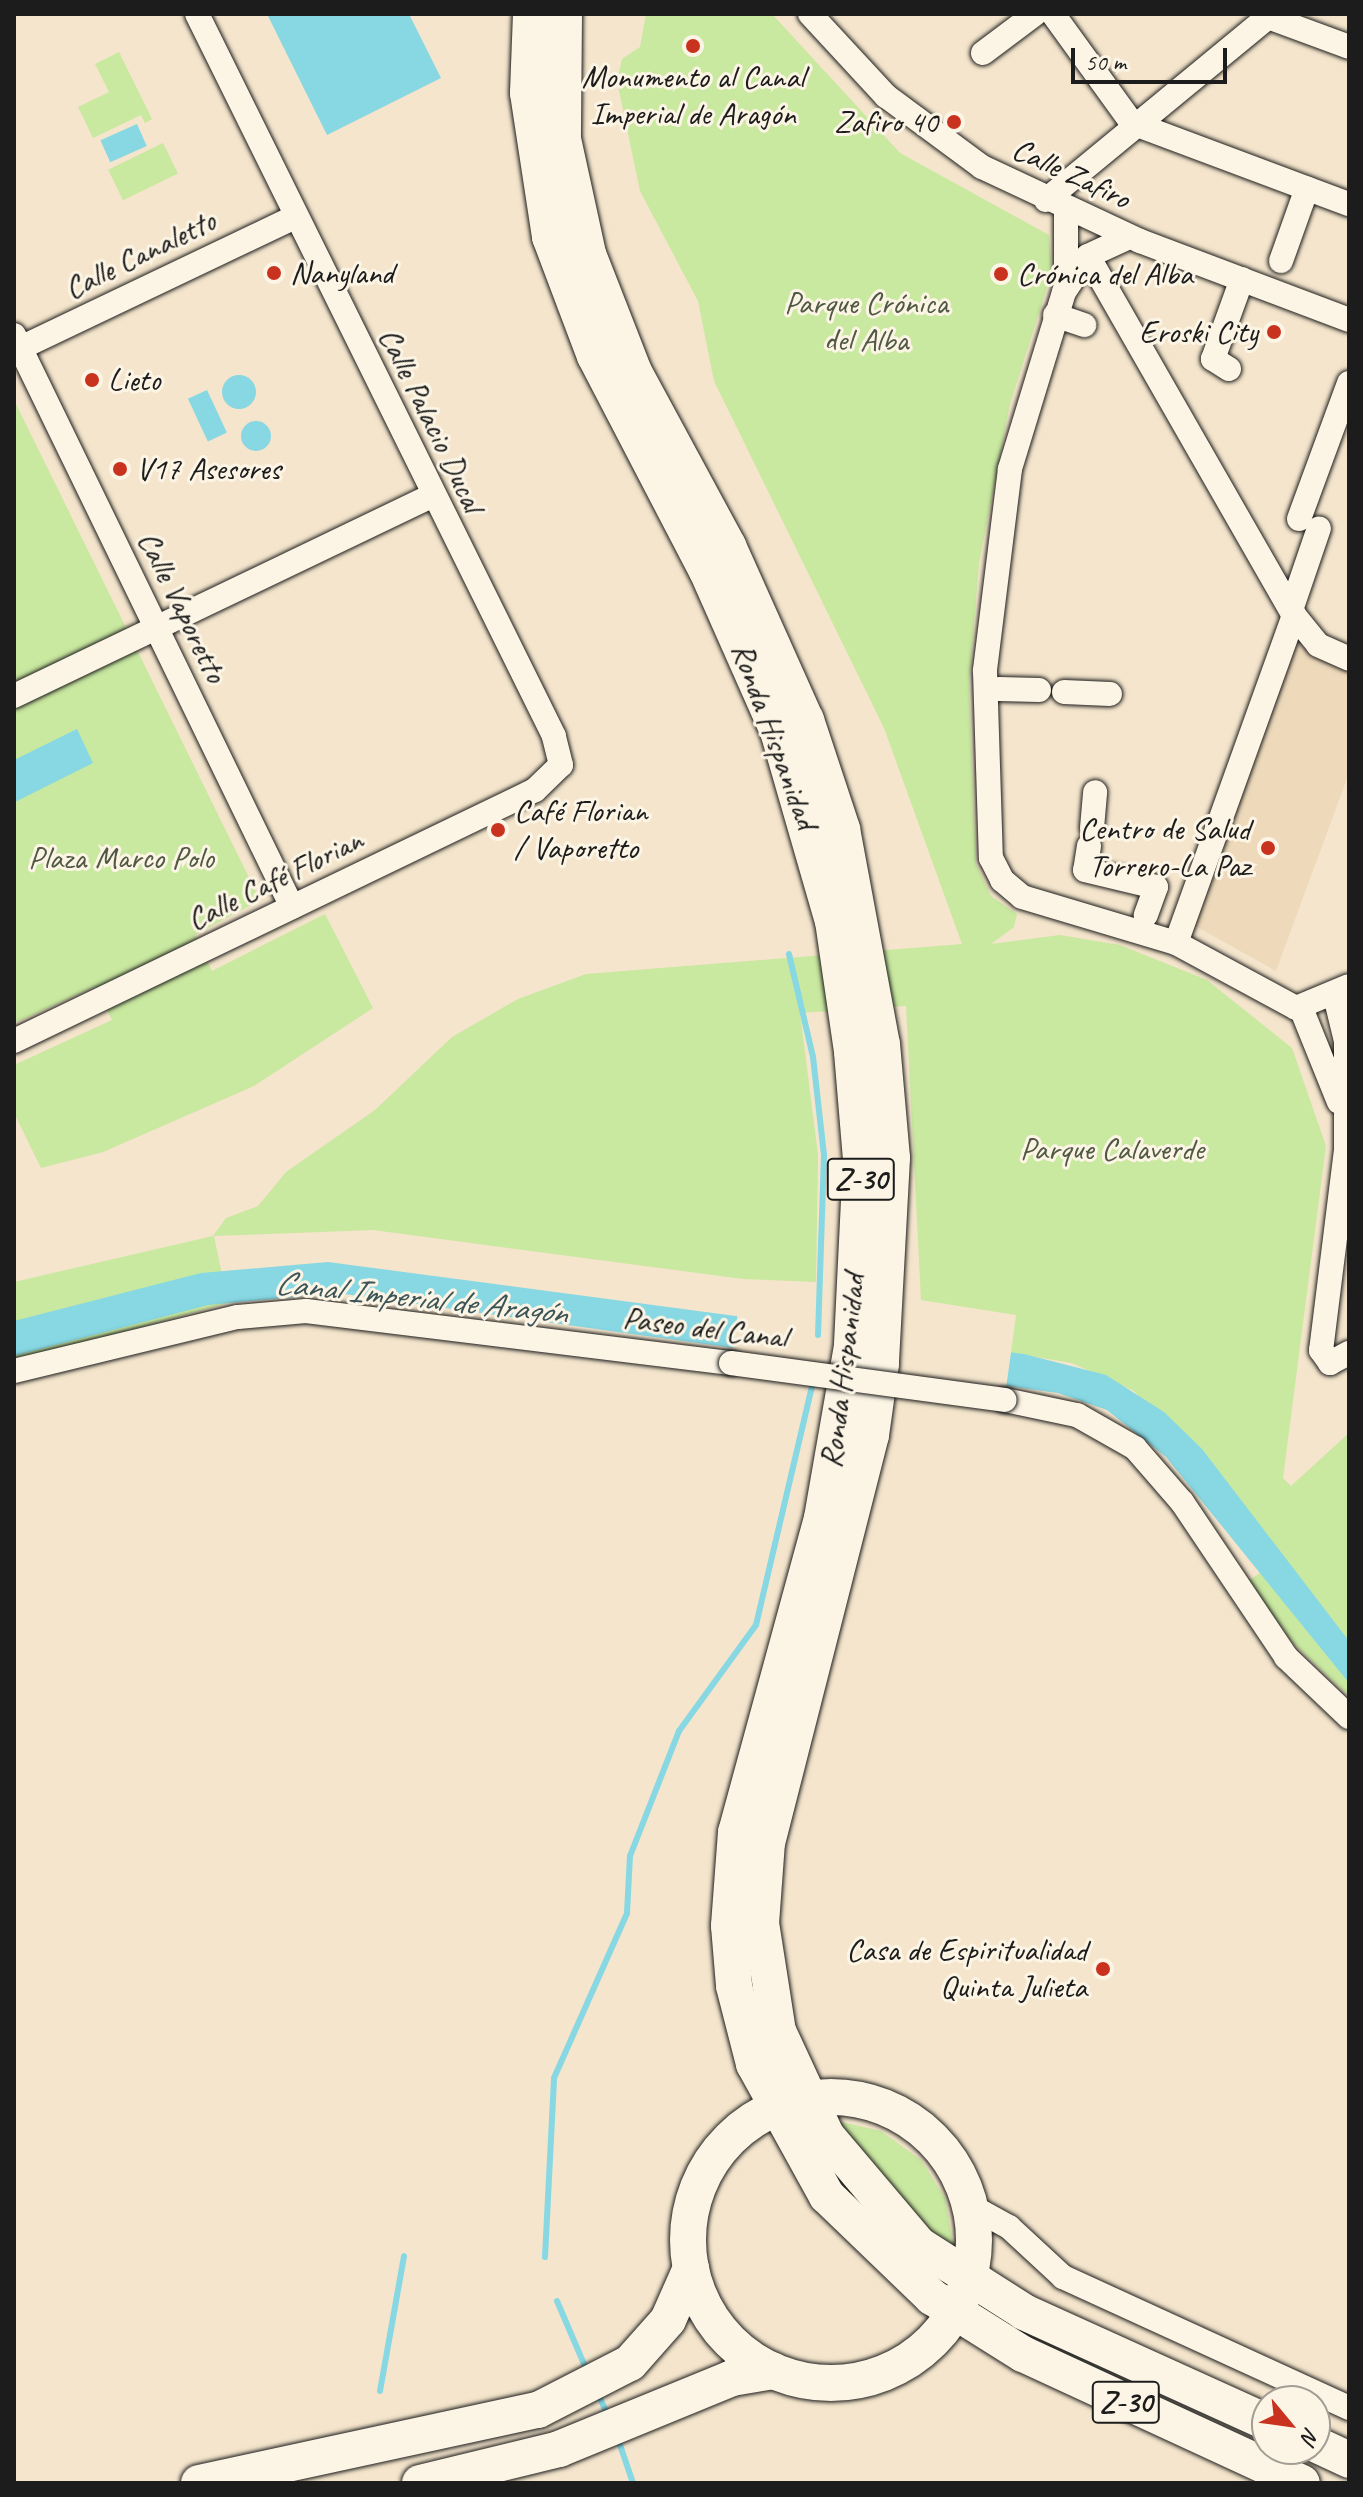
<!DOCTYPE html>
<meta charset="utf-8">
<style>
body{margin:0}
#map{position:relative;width:1363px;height:2497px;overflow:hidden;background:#f4e5cc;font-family:Caveat,sans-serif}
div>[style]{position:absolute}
.built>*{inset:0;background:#eedabb}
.green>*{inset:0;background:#c9e8a0;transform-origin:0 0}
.water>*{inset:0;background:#87d8e3;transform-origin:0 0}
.round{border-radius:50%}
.pier>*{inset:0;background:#f4e5cc;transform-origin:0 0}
.stream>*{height:6px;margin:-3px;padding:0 3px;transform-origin:3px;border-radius:3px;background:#87d8e3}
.roads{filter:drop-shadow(0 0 2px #1c1c1c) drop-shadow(0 0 2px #1c1c1c)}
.minor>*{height:24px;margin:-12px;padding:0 12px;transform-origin:12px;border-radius:12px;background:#fcf5e5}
.highway>*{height:36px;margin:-18px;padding:0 18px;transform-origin:18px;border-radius:18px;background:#fcf5e5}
.highway>.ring{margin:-18px;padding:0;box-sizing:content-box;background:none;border:36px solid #fcf5e5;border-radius:50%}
.bridges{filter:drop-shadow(0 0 2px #1c1c1c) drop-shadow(0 0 2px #1c1c1c)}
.minor-bridge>*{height:24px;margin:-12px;padding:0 12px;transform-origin:12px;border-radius:12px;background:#fcf5e5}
.dots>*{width:22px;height:22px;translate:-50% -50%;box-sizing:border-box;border:4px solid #fcf5e5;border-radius:50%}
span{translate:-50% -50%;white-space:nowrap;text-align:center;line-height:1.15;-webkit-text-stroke:6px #fcf5e5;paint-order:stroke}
.shield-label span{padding:2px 6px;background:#fcf5e5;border:2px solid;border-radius:6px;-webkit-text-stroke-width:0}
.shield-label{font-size:30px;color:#1c1c1c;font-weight:700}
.poi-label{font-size:32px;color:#1c1c1c}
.right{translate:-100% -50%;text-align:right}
.left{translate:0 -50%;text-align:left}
.street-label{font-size:32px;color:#1c1c1c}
.park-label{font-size:32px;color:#505944}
.water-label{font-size:34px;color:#3c5458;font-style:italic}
.frame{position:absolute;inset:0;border:16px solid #1c1c1c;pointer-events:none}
.north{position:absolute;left:1251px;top:2385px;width:80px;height:80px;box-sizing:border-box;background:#fcf5e5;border:2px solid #a29e95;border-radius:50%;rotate:119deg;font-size:22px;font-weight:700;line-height:32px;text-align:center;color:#1c1c1c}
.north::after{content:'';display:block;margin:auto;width:28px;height:36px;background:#c8321e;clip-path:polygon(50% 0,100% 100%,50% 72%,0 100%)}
.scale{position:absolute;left:1071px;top:48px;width:156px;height:36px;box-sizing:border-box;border:4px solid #1c1c1c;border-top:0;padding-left:10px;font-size:24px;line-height:28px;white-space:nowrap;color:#1c1c1c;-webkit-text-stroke:6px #fcf5e5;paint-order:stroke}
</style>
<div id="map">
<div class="built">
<div style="clip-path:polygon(1292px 642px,1349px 665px,1349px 773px,1276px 971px,1188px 922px)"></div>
</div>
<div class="green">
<div style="clip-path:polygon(646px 14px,772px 14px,900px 153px,1049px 235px,1052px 272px,1010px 404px,979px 563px,969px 685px,976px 864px,991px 896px,1017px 914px,1014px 927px,991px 944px,1060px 935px,1120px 945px,1207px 980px,1292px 1048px,1326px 1146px,1283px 1478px,1291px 1486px,1349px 1433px,1349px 1696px,1294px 1644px,1248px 1581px,1283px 1558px,1134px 1391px,1072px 1363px,1011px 1353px,1016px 1315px,921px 1300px,906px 1006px,800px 1013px,818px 1155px,816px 1282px,743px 1279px,373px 1230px,214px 1236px,228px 1303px,14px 1362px,14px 1282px,213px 1236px,226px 1218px,258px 1206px,286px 1172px,375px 1110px,452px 1037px,518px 999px,586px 974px,962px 944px,884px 728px,714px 381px,698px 301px,640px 191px,617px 81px,622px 59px,640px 47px)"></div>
<div style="clip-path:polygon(119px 52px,152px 119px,145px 123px,141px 115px,93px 138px,78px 107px,109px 92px,95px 64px)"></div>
<div style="left:163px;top:143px;width:34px;height:61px;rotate:64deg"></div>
<div style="clip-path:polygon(14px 400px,260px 900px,195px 935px,212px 971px,325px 914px,373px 1008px,254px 1086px,103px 1152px,41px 1168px,14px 1113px,14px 1065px,112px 1020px,95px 987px,17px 1022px,14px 1016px)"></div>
<div style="clip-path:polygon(837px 2121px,881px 2131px,921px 2160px,945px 2198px,954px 2248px,946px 2250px)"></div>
</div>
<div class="water">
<div style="clip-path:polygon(267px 14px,409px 14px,441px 78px,327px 135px)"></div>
<div style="left:137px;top:124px;width:24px;height:40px;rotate:66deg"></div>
<div class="round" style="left:222px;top:375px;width:34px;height:34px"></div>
<div style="left:207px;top:390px;width:47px;height:21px;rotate:65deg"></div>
<div class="round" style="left:241px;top:421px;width:30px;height:30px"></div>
<div style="clip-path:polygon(77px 729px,93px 763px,15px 802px,14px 760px)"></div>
<div style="clip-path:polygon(328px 1262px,1024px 1354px,1106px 1375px,1164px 1412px,1202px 1449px,1349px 1641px,1349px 1683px,1166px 1457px,1107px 1410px,1058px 1393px,337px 1293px,208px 1305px,14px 1356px,14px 1321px,201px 1273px)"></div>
</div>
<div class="pier">
<div style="left:738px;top:1312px;width:276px;height:42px;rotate:8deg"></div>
</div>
<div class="stream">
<div style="left:789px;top:954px;width:106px;rotate:76.9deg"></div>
<div style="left:813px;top:1057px;width:99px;rotate:83.6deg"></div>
<div style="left:824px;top:1155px;width:180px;rotate:91.9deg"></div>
<div style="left:545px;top:2257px;width:179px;rotate:-87.1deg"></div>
<div style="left:554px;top:2078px;width:180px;rotate:-66.1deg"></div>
<div style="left:627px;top:1913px;width:57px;rotate:-87deg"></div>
<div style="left:630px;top:1856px;width:134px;rotate:-68.6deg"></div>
<div style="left:679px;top:1731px;width:131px;rotate:-54deg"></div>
<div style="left:756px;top:1625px;width:254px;rotate:-76.8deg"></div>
<div style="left:557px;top:2301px;width:76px;rotate:66.8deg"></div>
<div style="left:380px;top:2391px;width:137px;rotate:-79.9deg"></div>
<div style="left:597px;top:2392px;width:29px;rotate:65deg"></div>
<div style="left:618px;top:2439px;width:46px;rotate:71.2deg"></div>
</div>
<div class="roads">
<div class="minor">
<div style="left:810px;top:14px;width:112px;rotate:47.2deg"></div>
<div style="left:886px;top:96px;width:119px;rotate:36.5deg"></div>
<div style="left:982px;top:167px;width:174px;rotate:25.1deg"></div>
<div style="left:1140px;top:241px;width:223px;rotate:20.7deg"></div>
<div style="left:1053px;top:14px;width:135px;rotate:54.1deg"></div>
<div style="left:1132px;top:123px;width:232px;rotate:20.5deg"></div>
<div style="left:1268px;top:17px;width:86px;rotate:20.3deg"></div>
<div style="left:983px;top:53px;width:65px;rotate:-36.9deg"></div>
<div style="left:1046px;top:200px;width:293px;rotate:-39.5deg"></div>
<div style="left:1066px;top:209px;width:73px;rotate:90deg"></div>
<div style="left:1129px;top:237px;width:45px;rotate:155.1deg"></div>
<div style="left:1088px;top:256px;width:43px;rotate:123.7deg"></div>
<div style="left:1064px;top:292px;width:185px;rotate:107deg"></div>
<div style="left:1010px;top:469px;width:204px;rotate:97.1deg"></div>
<div style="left:985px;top:671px;width:187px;rotate:88.2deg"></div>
<div style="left:991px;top:858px;width:25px;rotate:63deg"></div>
<div style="left:1002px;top:880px;width:26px;rotate:40deg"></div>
<div style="left:1022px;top:897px;width:161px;rotate:16.6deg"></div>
<div style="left:1176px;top:943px;width:136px;rotate:28.4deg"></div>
<div style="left:1296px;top:1008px;width:57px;rotate:-22.5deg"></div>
<div style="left:1088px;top:256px;width:414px;rotate:60.2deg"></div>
<div style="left:1294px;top:615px;width:38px;rotate:51deg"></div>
<div style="left:1318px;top:645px;width:34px;rotate:24deg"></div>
<div style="left:1281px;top:261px;width:77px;rotate:-70.4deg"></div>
<div style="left:1055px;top:315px;width:31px;rotate:19deg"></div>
<div style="left:14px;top:335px;width:636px;rotate:64.08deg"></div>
<div style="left:14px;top:351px;width:311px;rotate:-25.5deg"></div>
<div style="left:1229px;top:369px;width:19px;rotate:-148deg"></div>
<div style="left:1213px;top:359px;width:85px;rotate:-70.1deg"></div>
<div style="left:1299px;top:519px;width:145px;rotate:-69.8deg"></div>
<div style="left:1292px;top:607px;width:83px;rotate:-71.1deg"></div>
<div style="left:999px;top:689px;width:40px;rotate:1.4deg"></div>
<div style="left:1064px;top:692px;width:46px;rotate:2.5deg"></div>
<div style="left:14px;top:696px;width:463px;rotate:-25.6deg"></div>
<div style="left:1092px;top:828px;width:36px;rotate:-85deg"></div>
<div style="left:1089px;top:846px;width:24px;rotate:99deg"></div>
<div style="left:1085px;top:870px;width:73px;rotate:13.5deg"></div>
<div style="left:1156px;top:887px;width:30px;rotate:110deg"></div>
<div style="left:1176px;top:943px;width:349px;rotate:-70.2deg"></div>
<div style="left:1335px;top:996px;width:46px;rotate:76.3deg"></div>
<div style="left:1346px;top:1041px;width:109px;rotate:90deg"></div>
<div style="left:1346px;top:1150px;width:202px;rotate:97.1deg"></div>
<div style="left:1321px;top:1350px;width:16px;rotate:55deg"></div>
<div style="left:1330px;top:1363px;width:21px;rotate:-28deg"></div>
<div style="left:1301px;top:1008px;width:101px;rotate:68deg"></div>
<div style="left:14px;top:1041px;width:578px;rotate:-25.72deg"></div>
<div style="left:535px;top:790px;width:36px;rotate:-44deg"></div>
<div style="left:561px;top:765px;width:30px;rotate:-104deg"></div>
<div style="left:554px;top:736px;width:805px;rotate:-116.31deg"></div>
<div style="left:14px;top:1371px;width:230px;rotate:-13.6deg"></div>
<div style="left:238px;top:1317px;width:68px;rotate:-5deg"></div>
<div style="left:306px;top:1311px;width:428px;rotate:7deg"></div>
<div style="left:1005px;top:1400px;width:74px;rotate:11.8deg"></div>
<div style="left:1077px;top:1415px;width:67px;rotate:29.6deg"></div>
<div style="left:1135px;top:1448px;width:72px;rotate:49deg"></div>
<div style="left:1182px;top:1502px;width:187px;rotate:56.1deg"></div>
<div style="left:1286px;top:1657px;width:87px;rotate:43.6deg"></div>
<div style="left:969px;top:2205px;width:46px;rotate:28.8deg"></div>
<div style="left:1009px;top:2227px;width:74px;rotate:42.8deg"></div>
<div style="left:1063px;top:2277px;width:315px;rotate:24.6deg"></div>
</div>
<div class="highway">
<div style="left:531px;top:14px;width:79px;rotate:92.2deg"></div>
<div style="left:528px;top:93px;width:146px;rotate:81.3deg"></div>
<div style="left:550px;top:237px;width:127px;rotate:69.3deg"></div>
<div style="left:595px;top:356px;width:242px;rotate:62.5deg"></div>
<div style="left:707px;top:571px;width:175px;rotate:66.1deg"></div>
<div style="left:778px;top:731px;width:198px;rotate:73.9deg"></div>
<div style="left:833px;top:921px;width:132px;rotate:81.7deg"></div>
<div style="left:852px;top:1052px;width:108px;rotate:85.2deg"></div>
<div style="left:861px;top:1160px;width:186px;rotate:92.8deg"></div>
<div style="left:852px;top:1346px;width:175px;rotate:99.9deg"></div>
<div style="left:822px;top:1518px;width:326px;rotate:105.3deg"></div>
<div style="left:736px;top:1832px;width:94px;rotate:94.3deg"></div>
<div style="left:729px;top:1926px;width:60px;rotate:85.2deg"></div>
<div style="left:734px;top:1986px;width:81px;rotate:75.6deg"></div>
<div style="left:754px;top:2064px;width:151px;rotate:61.1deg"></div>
<div style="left:827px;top:2196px;width:146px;rotate:43.9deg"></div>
<div style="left:932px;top:2297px;width:107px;rotate:32.1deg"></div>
<div style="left:1023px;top:2354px;width:307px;rotate:24.8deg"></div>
<div style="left:564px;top:14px;width:125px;rotate:90.5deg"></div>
<div style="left:563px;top:139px;width:118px;rotate:77.7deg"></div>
<div style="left:588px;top:254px;width:127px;rotate:68.7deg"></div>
<div style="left:634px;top:372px;width:198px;rotate:61.6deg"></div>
<div style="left:728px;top:546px;width:191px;rotate:65.9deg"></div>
<div style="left:806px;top:720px;width:115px;rotate:71.7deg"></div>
<div style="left:842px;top:829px;width:219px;rotate:79.5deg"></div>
<div style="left:882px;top:1044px;width:114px;rotate:85deg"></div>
<div style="left:892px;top:1158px;width:206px;rotate:93.1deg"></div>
<div style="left:881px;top:1364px;width:72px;rotate:98deg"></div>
<div style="left:871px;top:1435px;width:420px;rotate:104.3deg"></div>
<div style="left:767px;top:1842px;width:81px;rotate:94.2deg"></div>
<div style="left:761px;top:1923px;width:109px;rotate:81.1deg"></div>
<div style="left:778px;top:2031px;width:115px;rotate:65.2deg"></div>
<div style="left:826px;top:2135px;width:144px;rotate:49.8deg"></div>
<div style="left:919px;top:2245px;width:125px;rotate:32.5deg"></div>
<div style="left:1024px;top:2312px;width:267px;rotate:24.4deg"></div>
<div class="ring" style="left:688px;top:2097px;width:250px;height:250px"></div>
<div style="left:1315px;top:2444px;width:38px;rotate:25deg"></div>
<div style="left:199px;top:2483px;width:347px;rotate:-12.2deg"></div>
<div style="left:538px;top:2410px;width:103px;rotate:-27.1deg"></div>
<div style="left:630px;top:2363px;width:57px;rotate:-48.5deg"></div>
<div style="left:668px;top:2320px;width:57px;rotate:-66.1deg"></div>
<div style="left:420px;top:2483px;width:143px;rotate:-13.7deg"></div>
<div style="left:559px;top:2449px;width:187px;rotate:-22.3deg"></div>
<div style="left:732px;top:2378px;width:42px;rotate:-9.7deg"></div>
</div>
</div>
<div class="bridges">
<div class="minor-bridge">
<div style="left:731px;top:1363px;width:276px;rotate:7.7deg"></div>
</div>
</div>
<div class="dots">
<div style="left:693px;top:46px;background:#c8321e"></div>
<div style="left:954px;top:122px;background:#c8321e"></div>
<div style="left:274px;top:273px;background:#c8321e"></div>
<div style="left:1001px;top:274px;background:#c8321e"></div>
<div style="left:1274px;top:332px;background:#c8321e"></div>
<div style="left:92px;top:380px;background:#c8321e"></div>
<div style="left:120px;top:469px;background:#c8321e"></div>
<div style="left:498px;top:830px;background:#c8321e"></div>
<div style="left:1268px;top:848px;background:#c8321e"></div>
<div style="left:1103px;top:1969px;background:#c8321e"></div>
</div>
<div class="shield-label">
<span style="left:861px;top:1179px">Z-30</span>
<span style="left:1126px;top:2402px">Z-30</span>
</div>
<div class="poi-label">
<span style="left:693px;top:96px">Monumento al Canal<br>Imperial de Aragón</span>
<span class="right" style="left:938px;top:122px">Zafiro 40</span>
<span class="left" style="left:290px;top:273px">Nanyland</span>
<span class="left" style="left:1017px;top:274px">Crónica del Alba</span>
<span class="right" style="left:1258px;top:332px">Eroski City</span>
<span class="left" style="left:108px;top:380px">Lieto</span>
<span class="left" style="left:136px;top:469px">V17 Asesores</span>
<span class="left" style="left:514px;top:830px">Café Florian<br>/ Vaporetto</span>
<span class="right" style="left:1250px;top:848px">Centro de Salud<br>Torrero-La Paz</span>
<span class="right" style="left:1087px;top:1969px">Casa de Espiritualidad<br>Quinta Julieta</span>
</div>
<div class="street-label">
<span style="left:1071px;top:174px;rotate:25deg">Calle Zafiro</span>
<span style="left:140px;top:255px;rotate:-26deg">Calle Canaletto</span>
<span style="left:431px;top:420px;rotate:64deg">Calle Palacio Ducal</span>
<span style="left:182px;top:607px;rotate:64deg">Calle Vaporetto</span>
<span style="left:774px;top:736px;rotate:70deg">Ronda Hispanidad</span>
<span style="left:275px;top:880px;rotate:-26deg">Calle Café Florian</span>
<span style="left:705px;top:1328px;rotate:7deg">Paseo del Canal</span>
<span style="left:843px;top:1371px;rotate:-83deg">Ronda Hispanidad</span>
</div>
<div class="park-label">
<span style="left:866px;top:322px">Parque Crónica<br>del Alba</span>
<span style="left:121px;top:858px">Plaza Marco Polo</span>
<span style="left:1112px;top:1149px">Parque Calaverde</span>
</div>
<div class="water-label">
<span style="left:421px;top:1297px;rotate:6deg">Canal Imperial de Aragón</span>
</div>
<div class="frame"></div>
<div class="north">N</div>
<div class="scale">50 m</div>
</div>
